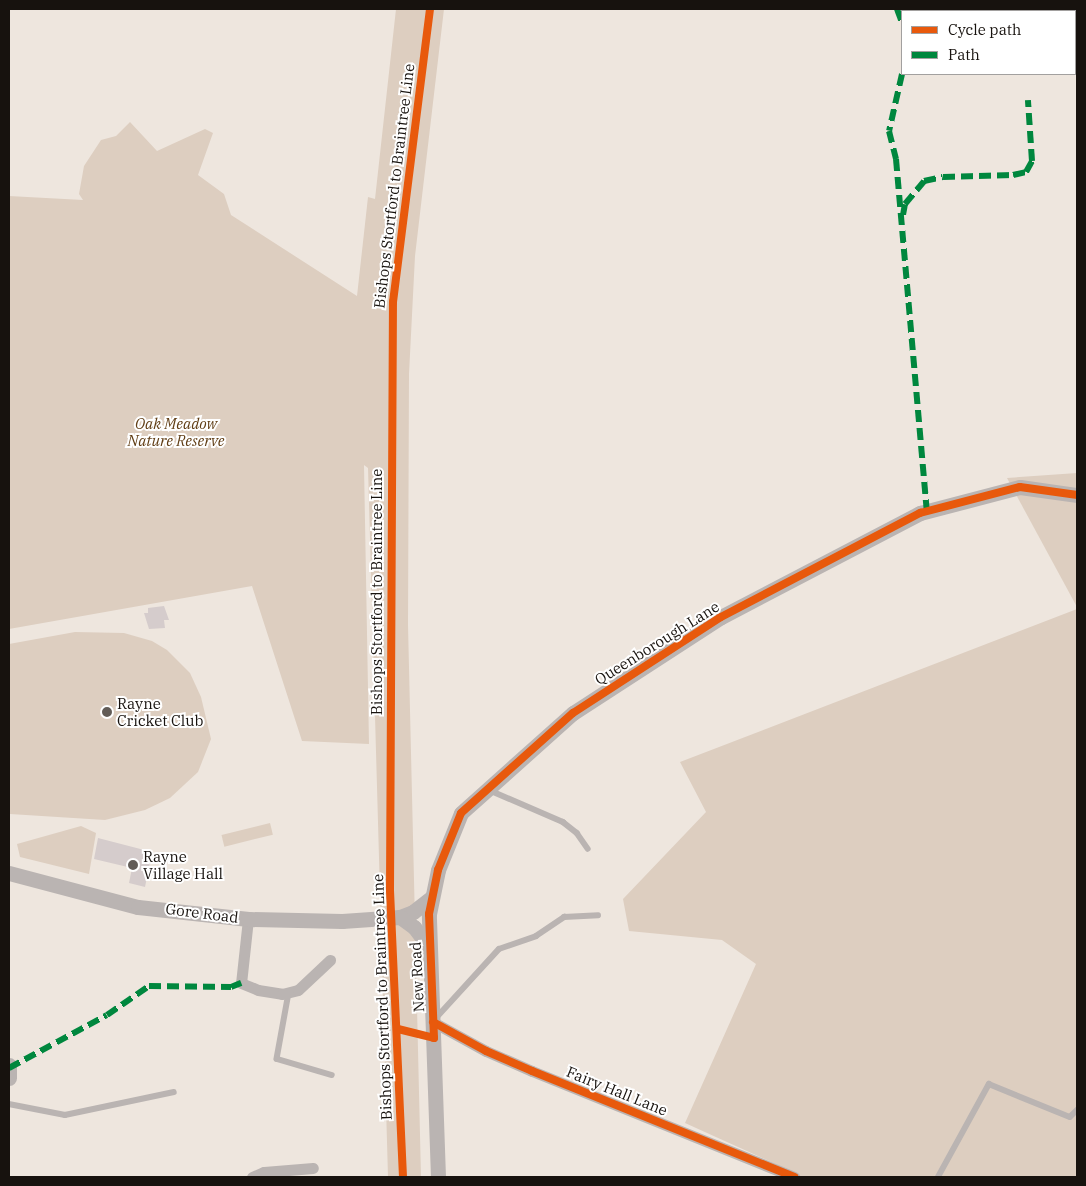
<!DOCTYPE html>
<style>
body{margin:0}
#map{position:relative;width:1086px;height:1186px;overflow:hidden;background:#eee6de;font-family:"IBM Plex Serif",serif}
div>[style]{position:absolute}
.green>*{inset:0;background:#ddcec0;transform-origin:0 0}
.building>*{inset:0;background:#d5cccc}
.service>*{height:5.5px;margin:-2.75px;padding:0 2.75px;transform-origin:2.75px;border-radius:2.75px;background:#bab4b2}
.minor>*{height:11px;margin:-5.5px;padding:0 5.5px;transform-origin:5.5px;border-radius:5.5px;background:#bab4b2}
.tertiary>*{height:15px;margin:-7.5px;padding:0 7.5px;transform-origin:7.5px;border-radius:7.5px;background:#bab4b2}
.quiet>*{height:6px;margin-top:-3px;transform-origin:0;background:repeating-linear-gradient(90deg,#00873e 0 12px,transparent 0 18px)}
.cycleway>*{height:8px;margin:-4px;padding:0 4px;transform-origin:4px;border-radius:4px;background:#e8590c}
.dots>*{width:14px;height:14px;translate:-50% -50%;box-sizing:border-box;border:2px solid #fff;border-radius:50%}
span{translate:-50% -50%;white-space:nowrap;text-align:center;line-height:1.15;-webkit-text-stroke:4px #fff;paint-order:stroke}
.street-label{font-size:15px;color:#17120e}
.park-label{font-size:15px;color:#603d14;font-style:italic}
.poi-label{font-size:15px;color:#17120e}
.left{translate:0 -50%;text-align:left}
.frame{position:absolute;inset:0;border:10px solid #17120e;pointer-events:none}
.legend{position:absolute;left:901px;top:10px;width:175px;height:65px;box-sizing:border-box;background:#fff;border:1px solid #a2a09f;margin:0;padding:6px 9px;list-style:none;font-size:15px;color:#17120e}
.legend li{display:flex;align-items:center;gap:10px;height:25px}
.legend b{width:25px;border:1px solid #a2a09f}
</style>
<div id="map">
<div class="green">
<div style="clip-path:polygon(396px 9px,444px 9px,415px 256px,409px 374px,408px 625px,421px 1177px,388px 1177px,368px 468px,364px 465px,369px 744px,302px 741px,252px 586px,9px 629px,9px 196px,83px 200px,79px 194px,84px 166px,101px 140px,116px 136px,130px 122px,157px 151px,205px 129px,213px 133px,198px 175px,224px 194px,231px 215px,357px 296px,368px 197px,375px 199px)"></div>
<div style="clip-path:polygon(1077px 473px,1077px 607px,1007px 478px)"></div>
<div style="clip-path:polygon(1077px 609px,1077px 1177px,776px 1177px,780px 1166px,685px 1123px,756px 964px,722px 940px,629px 931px,623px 899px,706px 812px,680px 762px)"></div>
<div style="clip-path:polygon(75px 632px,124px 633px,152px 641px,167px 650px,190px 673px,201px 697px,211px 739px,198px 772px,170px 798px,145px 810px,105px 820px,10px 814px,9px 644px)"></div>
<div style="left:270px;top:823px;width:12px;height:50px;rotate:76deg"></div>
<div style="clip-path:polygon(81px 826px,96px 833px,89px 874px,20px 857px,17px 844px)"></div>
</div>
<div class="building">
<div style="clip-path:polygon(164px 606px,169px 620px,164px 620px,165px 628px,149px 629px,144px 613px,148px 613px,148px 608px)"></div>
<div style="clip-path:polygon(98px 838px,152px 852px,145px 887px,129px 883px,132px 868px,94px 859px)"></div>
</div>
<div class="service">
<div style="left:489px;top:790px;width:81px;rotate:23.4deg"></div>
<div style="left:563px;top:822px;width:18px;rotate:38deg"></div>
<div style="left:577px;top:833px;width:19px;rotate:55deg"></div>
<div style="left:289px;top:993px;width:67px;rotate:100.3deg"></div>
<div style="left:277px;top:1059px;width:57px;rotate:16.2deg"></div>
<div style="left:436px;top:1018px;width:93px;rotate:-47.6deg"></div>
<div style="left:499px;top:949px;width:39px;rotate:-19deg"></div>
<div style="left:536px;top:936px;width:34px;rotate:-34deg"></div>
<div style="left:564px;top:917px;width:34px;rotate:-3deg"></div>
<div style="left:9px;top:1104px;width:57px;rotate:11.1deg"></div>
<div style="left:65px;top:1115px;width:111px;rotate:-11.9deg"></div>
<div style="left:938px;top:1177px;width:106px;rotate:-61.3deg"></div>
<div style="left:989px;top:1084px;width:87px;rotate:22.2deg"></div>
<div style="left:1070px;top:1117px;width:10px;rotate:-45deg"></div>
</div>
<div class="minor">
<div style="left:248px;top:919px;width:64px;rotate:96.2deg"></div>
<div style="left:241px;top:983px;width:18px;rotate:22deg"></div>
<div style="left:258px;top:990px;width:24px;rotate:9deg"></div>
<div style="left:282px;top:994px;width:16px;rotate:-14deg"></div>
<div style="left:298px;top:990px;width:44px;rotate:-43.2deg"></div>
<div style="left:433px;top:1022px;width:60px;rotate:28.7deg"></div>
<div style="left:486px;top:1051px;width:50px;rotate:23.5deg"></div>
<div style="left:532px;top:1071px;width:283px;rotate:22deg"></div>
<div style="left:252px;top:1177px;width:13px;rotate:-23deg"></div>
<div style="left:264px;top:1172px;width:49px;rotate:-4.7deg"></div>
</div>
<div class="tertiary">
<div style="left:9px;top:873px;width:133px;rotate:14.8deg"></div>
<div style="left:138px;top:907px;width:111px;rotate:6.2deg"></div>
<div style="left:248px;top:919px;width:94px;rotate:1.2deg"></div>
<div style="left:342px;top:921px;width:58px;rotate:-3.9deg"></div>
<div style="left:400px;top:917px;width:14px;rotate:-21deg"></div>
<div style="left:413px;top:912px;width:24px;rotate:-38deg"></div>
<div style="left:400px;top:917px;width:17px;rotate:36deg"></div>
<div style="left:414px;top:927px;width:25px;rotate:53deg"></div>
<div style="left:9px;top:1065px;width:13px;rotate:90deg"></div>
<div style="left:438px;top:1177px;width:263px;rotate:-92deg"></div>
<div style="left:429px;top:914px;width:45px;rotate:-78.4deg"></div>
<div style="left:438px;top:870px;width:61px;rotate:-68deg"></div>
<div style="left:461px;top:813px;width:150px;rotate:-41.8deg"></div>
<div style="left:573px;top:713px;width:176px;rotate:-33deg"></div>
<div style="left:721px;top:617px;width:225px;rotate:-27.6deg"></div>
<div style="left:920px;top:513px;width:103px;rotate:-14.6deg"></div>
<div style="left:1020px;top:487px;width:58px;rotate:8deg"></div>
</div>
<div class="quiet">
<div style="left:897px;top:9px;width:15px;rotate:70deg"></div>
<div style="left:902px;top:74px;width:58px;rotate:102.8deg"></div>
<div style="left:889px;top:131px;width:29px;rotate:76deg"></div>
<div style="left:896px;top:159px;width:353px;rotate:85deg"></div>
<div style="left:903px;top:215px;width:11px;rotate:-80deg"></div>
<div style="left:905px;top:204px;width:30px;rotate:-50deg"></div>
<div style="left:924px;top:181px;width:19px;rotate:-12deg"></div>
<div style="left:943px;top:177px;width:70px;rotate:-1.6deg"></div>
<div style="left:1013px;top:175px;width:13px;rotate:-13deg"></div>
<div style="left:1026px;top:172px;width:13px;rotate:-61deg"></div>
<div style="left:1032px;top:161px;width:61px;rotate:-93.8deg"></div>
<div style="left:9px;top:1068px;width:111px;rotate:-28.4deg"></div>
<div style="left:107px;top:1015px;width:51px;rotate:-34.6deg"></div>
<div style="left:149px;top:986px;width:82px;rotate:0.7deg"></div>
<div style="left:231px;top:987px;width:11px;rotate:-22deg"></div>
</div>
<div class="cycleway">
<div style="left:433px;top:1022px;width:60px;rotate:28.7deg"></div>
<div style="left:486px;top:1051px;width:50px;rotate:23.5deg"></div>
<div style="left:532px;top:1071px;width:283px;rotate:22deg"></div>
<div style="left:398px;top:1029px;width:37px;rotate:14deg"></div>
<div style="left:434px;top:1038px;width:124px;rotate:-92.3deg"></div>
<div style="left:429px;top:914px;width:45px;rotate:-78.4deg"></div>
<div style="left:438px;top:870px;width:61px;rotate:-68deg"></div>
<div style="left:461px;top:813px;width:150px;rotate:-41.8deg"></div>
<div style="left:573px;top:713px;width:176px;rotate:-33deg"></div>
<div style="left:721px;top:617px;width:225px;rotate:-27.6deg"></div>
<div style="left:920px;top:513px;width:103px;rotate:-14.6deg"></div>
<div style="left:1020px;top:487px;width:58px;rotate:8deg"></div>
<div style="left:403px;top:1177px;width:287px;rotate:-92.6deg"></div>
<div style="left:390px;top:890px;width:588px;rotate:-89.71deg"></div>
<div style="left:393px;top:302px;width:295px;rotate:-82.8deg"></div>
</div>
<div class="dots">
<div style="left:107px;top:712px;background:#625c57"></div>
<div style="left:133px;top:865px;background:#625c57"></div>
</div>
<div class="street-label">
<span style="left:394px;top:186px;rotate:-83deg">Bishops Stortford to Braintree Line</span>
<span style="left:377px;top:592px;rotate:-90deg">Bishops Stortford to Braintree Line</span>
<span style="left:657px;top:643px;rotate:-32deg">Queenborough Lane</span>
<span style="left:202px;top:913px;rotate:7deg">Gore Road</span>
<span style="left:417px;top:977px;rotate:-93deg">New Road</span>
<span style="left:382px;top:997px;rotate:-92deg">Bishops Stortford to Braintree Line</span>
<span style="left:617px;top:1091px;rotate:22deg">Fairy Hall Lane</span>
</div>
<div class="park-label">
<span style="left:176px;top:432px">Oak Meadow<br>Nature Reserve</span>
</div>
<div class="poi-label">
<span class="left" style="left:117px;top:712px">Rayne<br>Cricket Club</span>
<span class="left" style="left:143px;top:865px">Rayne<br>Village Hall</span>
</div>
<div class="frame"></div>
<ul class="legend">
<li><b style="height:6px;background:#e8590c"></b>Cycle path</li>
<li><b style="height:6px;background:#00873e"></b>Path</li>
</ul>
</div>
